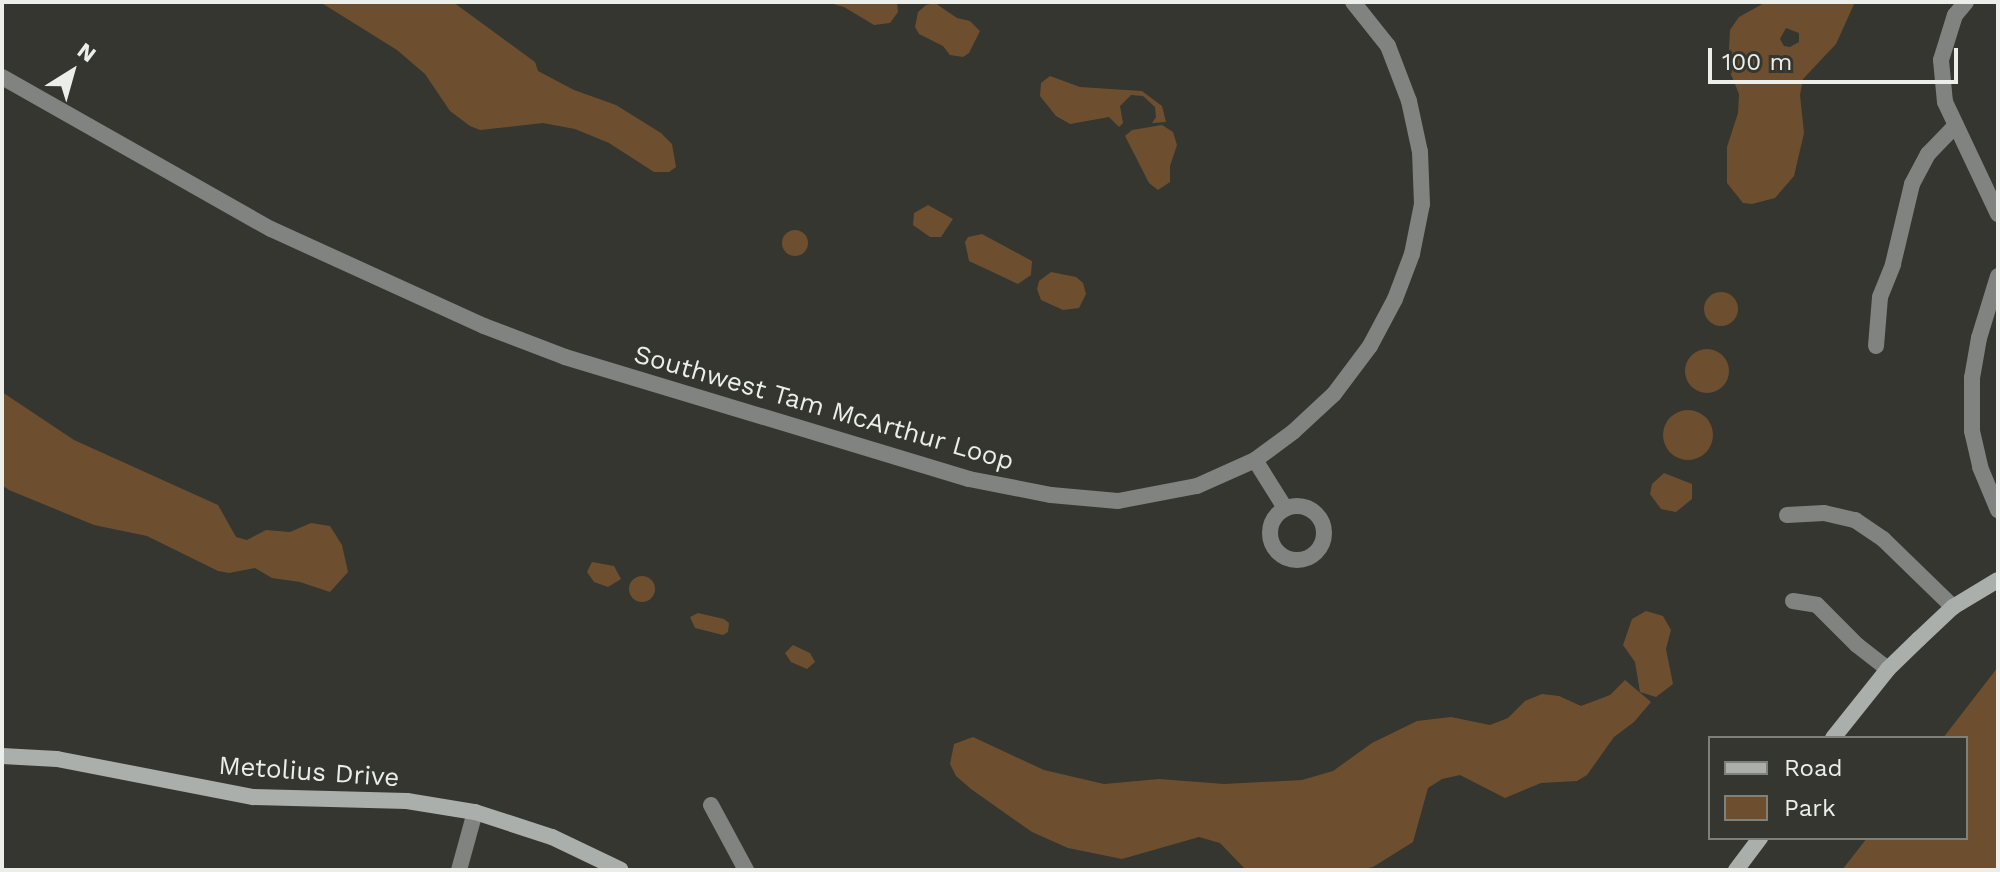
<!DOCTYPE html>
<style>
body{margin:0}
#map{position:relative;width:2000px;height:872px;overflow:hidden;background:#34362f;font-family:"Work Sans",sans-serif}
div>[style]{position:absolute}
.green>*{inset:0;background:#6d4f2f}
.round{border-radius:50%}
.street>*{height:16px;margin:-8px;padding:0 8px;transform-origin:8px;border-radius:8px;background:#808380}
.street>.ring{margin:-8px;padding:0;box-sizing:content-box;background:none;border:16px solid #808380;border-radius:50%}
.secondary>*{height:16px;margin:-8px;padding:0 8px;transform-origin:8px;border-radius:8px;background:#aaafab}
span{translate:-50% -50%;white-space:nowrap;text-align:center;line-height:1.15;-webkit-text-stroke:6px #34362f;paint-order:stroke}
.street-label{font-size:26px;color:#eceee9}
.frame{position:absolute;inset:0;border:4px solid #eceee9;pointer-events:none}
.legend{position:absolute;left:1708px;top:736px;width:260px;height:104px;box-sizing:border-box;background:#34362f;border:2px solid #7e8079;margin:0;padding:10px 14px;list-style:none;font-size:24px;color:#eceee9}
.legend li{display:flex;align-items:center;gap:16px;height:40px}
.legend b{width:40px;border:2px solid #7e8079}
.north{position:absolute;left:32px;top:32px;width:80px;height:80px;-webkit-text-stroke:6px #34362f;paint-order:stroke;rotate:37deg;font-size:22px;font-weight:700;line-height:32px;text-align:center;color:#eceee9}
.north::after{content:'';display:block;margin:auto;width:28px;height:36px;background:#eceee9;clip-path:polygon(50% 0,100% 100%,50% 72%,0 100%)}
.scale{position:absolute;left:1708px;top:48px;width:250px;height:36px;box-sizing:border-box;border:4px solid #eceee9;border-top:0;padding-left:10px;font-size:24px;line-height:28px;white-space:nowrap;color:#eceee9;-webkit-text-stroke:6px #34362f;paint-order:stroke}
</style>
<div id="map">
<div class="green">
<div style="clip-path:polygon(320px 2px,453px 2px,535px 62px,538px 71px,574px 90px,616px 105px,661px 133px,672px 144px,676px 167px,669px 172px,654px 172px,609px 143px,575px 129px,543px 123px,480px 130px,470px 126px,450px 111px,425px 74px,397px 50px)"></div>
<div style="clip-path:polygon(826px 2px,897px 2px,898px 12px,890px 23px,874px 25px,844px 7px)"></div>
<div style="clip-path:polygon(evenodd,1766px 2px,1855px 2px,1836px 44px,1803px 79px,1800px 95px,1804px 133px,1794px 176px,1775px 198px,1752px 204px,1743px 203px,1727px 183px,1727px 147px,1738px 113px,1739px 94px,1728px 67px,1730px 30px,1739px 17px,1766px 2px,1786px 28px,1799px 33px,1799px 42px,1790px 47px,1784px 46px,1780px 39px,1786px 28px)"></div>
<div style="clip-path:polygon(935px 3px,957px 18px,970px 21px,980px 31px,969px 53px,963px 57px,950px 55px,943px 46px,919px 34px,915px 27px,918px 12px,926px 5px)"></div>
<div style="clip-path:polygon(1050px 76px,1080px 87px,1142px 91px,1162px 106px,1166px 122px,1152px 123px,1156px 117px,1155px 107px,1143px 96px,1131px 95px,1120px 106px,1123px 123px,1119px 127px,1109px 117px,1070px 124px,1056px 116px,1040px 96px,1041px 83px)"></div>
<div style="clip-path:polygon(1162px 125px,1173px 132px,1177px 145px,1170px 166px,1170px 182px,1158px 190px,1149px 183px,1125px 136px,1132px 130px)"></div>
<div style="clip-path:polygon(928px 205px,953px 219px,941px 237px,930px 237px,913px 225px,914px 213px)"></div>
<div class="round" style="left:782px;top:230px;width:26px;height:26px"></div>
<div style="clip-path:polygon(982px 234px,1032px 261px,1031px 275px,1018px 284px,969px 261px,965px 242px,968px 237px)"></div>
<div style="clip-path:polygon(1051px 272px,1076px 277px,1083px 283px,1086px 294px,1079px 308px,1063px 310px,1041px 300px,1037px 289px,1039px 281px)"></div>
<div class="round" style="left:1704px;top:292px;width:34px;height:34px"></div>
<div class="round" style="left:1685px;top:349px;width:44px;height:44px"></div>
<div style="clip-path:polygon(2px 392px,74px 440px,218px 505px,236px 537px,247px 540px,266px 530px,290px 532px,311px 523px,330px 526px,342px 545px,348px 572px,330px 592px,300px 582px,272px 578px,255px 568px,229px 573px,218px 571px,147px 536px,94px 525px,9px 490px,2px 485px)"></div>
<div class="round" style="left:1663px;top:410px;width:50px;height:50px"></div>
<div style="clip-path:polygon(1664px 473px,1692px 484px,1692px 499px,1676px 512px,1661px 509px,1650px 494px,1652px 484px)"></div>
<div style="clip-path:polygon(592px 562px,614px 566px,621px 579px,608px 587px,594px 582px,587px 572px)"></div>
<div class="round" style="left:629px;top:576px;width:26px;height:26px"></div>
<div style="clip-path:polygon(1646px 611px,1663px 616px,1671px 630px,1666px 649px,1673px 684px,1656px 697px,1640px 692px,1635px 662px,1623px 645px,1632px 619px)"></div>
<div style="clip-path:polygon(698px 613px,724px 619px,729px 623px,728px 632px,723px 635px,695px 628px,690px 617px)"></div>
<div style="clip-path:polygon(793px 645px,810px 653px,815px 662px,807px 669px,791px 662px,785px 653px)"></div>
<div style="clip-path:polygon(1998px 667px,1998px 870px,1842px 870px,1867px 838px,1966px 838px,1966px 738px,1943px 738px)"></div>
<div style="clip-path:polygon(1625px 680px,1651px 702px,1634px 722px,1614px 737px,1587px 775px,1577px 781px,1541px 783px,1505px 798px,1460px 775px,1442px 779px,1428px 788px,1413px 842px,1373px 867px,1358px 870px,1246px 870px,1220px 843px,1199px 837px,1122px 859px,1068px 848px,1032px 832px,971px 789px,956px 776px,950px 764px,954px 744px,973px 737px,1044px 770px,1104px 784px,1159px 779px,1224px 784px,1302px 780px,1333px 771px,1372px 743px,1417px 721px,1451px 717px,1490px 725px,1508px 718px,1525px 701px,1542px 694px,1559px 696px,1581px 706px,1610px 695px)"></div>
</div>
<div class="street">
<div style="left:1966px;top:2px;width:17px;rotate:130deg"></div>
<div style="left:1955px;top:15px;width:47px;rotate:107.3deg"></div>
<div style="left:1941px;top:60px;width:42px;rotate:84.6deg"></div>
<div style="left:1945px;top:102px;width:124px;rotate:64.7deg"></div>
<div style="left:2px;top:77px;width:309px;rotate:29.5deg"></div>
<div style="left:271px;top:229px;width:234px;rotate:24.5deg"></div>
<div style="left:484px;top:326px;width:87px;rotate:20.9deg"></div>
<div style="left:565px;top:357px;width:422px;rotate:16.8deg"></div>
<div style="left:969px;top:479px;width:84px;rotate:11deg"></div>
<div style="left:1051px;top:495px;width:67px;rotate:5.1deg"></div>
<div style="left:1118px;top:501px;width:80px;rotate:-10.8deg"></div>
<div style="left:1197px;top:486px;width:64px;rotate:-24.1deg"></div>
<div style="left:1255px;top:460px;width:47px;rotate:-36.4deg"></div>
<div style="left:1293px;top:432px;width:56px;rotate:-42.8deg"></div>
<div style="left:1334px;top:394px;width:60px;rotate:-53.1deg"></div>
<div style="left:1370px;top:346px;width:53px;rotate:-62deg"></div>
<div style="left:1395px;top:299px;width:48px;rotate:-69.3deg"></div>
<div style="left:1412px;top:254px;width:51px;rotate:-78.7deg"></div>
<div style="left:1422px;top:204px;width:52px;rotate:-92.2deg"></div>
<div style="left:1420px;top:152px;width:52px;rotate:-102.2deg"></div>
<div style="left:1409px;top:101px;width:59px;rotate:-110.9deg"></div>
<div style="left:1388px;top:46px;width:56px;rotate:-128.5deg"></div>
<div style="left:1998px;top:276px;width:65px;rotate:107deg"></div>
<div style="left:1979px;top:338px;width:41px;rotate:99.9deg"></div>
<div style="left:1972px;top:378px;width:53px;rotate:90deg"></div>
<div style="left:1972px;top:431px;width:37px;rotate:77deg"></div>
<div style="left:1980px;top:467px;width:47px;rotate:67.3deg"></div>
<div style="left:1876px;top:346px;width:49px;rotate:-85.3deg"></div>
<div style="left:1880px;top:297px;width:35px;rotate:-68deg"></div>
<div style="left:1893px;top:264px;width:82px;rotate:-76.6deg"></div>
<div style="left:1912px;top:184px;width:34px;rotate:-62deg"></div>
<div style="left:1928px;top:154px;width:40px;rotate:-46deg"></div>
<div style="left:1255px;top:460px;width:57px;rotate:58deg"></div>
<div class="ring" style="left:1270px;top:506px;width:38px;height:38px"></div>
<div style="left:1787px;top:515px;width:37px;rotate:-3deg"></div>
<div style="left:1824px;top:513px;width:32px;rotate:13deg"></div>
<div style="left:1855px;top:520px;width:34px;rotate:34deg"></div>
<div style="left:1883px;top:539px;width:98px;rotate:44.2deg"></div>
<div style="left:1793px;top:601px;width:24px;rotate:9deg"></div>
<div style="left:1817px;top:605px;width:57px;rotate:45deg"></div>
<div style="left:1857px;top:645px;width:39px;rotate:38deg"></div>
<div style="left:711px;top:805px;width:74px;rotate:61.7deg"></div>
<div style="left:459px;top:870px;width:60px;rotate:-74.6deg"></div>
</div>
<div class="secondary">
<div style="left:1833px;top:738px;width:88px;rotate:-51.4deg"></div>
<div style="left:1888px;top:669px;width:43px;rotate:-44.1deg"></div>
<div style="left:1919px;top:639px;width:47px;rotate:-43.3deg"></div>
<div style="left:1953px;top:607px;width:52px;rotate:-31deg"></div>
<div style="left:2px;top:756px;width:55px;rotate:3.1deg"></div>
<div style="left:57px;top:759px;width:200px;rotate:11deg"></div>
<div style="left:253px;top:797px;width:154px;rotate:1.5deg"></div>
<div style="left:407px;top:801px;width:69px;rotate:9.2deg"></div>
<div style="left:475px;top:812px;width:81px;rotate:18deg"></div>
<div style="left:552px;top:837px;width:76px;rotate:25.6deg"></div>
<div style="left:1736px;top:870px;width:40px;rotate:-53deg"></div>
</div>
<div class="street-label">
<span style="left:824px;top:408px;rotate:16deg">Southwest Tam McArthur Loop</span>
<span style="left:309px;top:772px;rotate:4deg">Metolius Drive</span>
</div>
<div class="frame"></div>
<ul class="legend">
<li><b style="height:10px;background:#aaafab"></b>Road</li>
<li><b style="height:22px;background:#6d4f2f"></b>Park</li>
</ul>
<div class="north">N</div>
<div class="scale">100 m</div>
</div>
